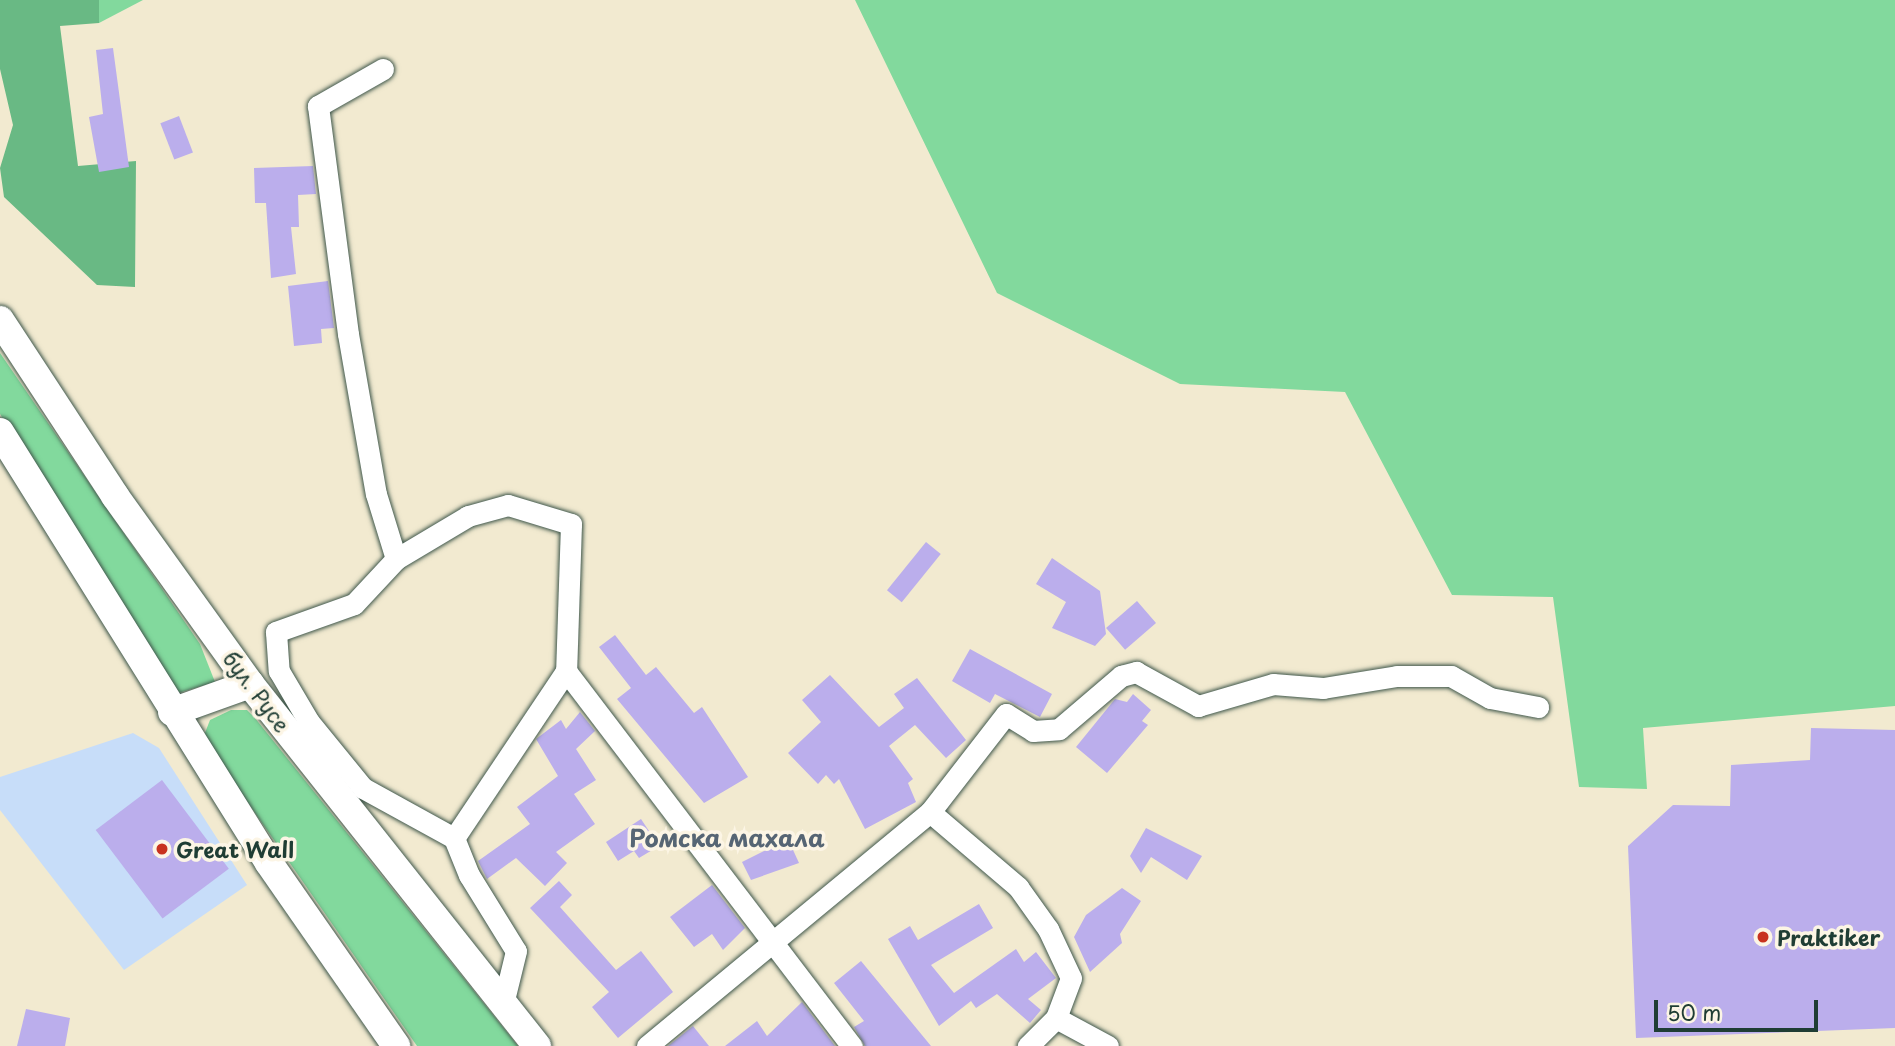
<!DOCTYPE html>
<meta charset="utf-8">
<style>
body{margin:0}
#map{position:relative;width:1895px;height:1046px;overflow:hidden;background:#f2ead0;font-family:"Playpen Sans",sans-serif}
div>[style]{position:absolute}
.built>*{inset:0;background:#c7ddf9}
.green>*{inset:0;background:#82d99d}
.forest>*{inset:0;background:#69b984}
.building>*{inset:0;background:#bbaeec;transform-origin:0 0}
.roads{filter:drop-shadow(0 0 2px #3f574b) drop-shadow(0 0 2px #3f574b)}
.street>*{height:21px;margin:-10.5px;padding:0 10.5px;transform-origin:10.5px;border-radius:10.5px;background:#fff}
.secondary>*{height:28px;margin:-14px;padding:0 14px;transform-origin:14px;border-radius:14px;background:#fff}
.dots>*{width:19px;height:19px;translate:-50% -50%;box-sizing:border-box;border:4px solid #fcf5e5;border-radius:50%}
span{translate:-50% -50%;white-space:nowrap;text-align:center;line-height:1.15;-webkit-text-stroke:7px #fcf5e5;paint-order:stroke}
.street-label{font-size:21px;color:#1f3d34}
.poi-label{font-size:21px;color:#1f3d34;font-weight:700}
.left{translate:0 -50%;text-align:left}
.quarter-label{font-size:24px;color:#566574;font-weight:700}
.scale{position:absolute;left:1654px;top:1000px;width:164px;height:32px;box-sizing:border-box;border:4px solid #1f3d34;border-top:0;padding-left:9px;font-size:21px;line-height:24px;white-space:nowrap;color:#1f3d34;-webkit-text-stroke:5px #fcf5e5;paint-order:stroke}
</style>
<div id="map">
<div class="built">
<div style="clip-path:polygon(133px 733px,159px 748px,247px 885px,124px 970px,0 810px,0 777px)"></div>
</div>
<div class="green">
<div style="clip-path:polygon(99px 0,143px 0,99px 23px)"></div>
<div style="clip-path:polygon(855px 0,1895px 0,1895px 706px,1643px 728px,1647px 789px,1579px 787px,1553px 597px,1452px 595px,1345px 392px,1180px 384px,997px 293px)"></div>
<div style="clip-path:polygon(0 353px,200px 644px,215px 682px,175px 694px,0 414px)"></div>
<div style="clip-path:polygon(231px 710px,247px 710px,255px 718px,518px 1046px,417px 1046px,203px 738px,210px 720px)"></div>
</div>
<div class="forest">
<div style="clip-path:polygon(0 0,99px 0,99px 23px,60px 26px,78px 166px,136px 161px,135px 287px,97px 285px,4px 197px,0 168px,13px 125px,0 69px)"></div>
</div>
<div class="building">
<div style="clip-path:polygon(113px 48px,129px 167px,99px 172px,89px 117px,103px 114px,96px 50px)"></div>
<div style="left:179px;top:116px;width:39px;height:20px;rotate:69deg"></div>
<div style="clip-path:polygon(313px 166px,316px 194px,298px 195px,299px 227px,291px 227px,296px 274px,271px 278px,266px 203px,255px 203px,254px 168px)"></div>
<div style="clip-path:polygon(328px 281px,334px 328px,321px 329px,322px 343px,294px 346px,288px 286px)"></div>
<div style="left:926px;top:542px;width:19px;height:62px;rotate:39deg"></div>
<div style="clip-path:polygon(1052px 558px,1100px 591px,1106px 634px,1095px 646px,1052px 628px,1066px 602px,1036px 584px)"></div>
<div style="left:1137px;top:601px;width:29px;height:41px;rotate:49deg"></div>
<div style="clip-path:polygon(615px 635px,646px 675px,656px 667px,694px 713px,702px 707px,748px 777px,704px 803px,617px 699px,631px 688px,599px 647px)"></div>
<div style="clip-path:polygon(970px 649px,1052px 694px,1040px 717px,995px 694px,990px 703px,952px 681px)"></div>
<div style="clip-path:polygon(830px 675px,879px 727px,904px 708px,894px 694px,917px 678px,966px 740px,946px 758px,915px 725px,889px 746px,913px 779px,908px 783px,916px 802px,865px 829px,839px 779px,834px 784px,826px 775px,818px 784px,788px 753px,821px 722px,802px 700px)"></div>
<div style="clip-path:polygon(1133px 694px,1151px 710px,1142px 721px,1148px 725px,1107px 773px,1076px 747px,1115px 699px,1127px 702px)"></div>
<div style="clip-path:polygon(580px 712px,595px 731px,576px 749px,596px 780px,574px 794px,595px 824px,556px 852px,567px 863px,545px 886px,516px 858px,487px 879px,478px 861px,530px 824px,517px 807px,558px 776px,536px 739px,561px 720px,566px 729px)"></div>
<div style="clip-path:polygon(1811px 728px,1895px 730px,1895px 1028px,1636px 1038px,1628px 846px,1673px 805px,1730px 806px,1731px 765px,1810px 760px)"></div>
<div style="left:162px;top:780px;width:111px;height:83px;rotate:53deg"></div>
<div style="clip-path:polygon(641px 819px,659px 846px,639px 858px,634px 851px,618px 861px,606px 842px)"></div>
<div style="clip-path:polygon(1146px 828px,1202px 856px,1187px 880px,1151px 857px,1141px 873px,1130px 856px)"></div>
<div style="clip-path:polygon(788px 839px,799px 863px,751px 880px,742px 862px)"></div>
<div style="clip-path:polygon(559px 881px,572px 895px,560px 907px,616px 970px,641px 951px,673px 992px,618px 1038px,592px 1007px,609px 992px,530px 908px)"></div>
<div style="clip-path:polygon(712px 885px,745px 928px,723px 950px,712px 934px,694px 947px,670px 917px)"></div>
<div style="clip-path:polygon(1122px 888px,1141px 901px,1120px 934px,1122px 943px,1090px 972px,1074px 937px,1086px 915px)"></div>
<div style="clip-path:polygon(979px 904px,993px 928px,931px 965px,954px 993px,1016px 949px,1024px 962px,1036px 952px,1056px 978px,1028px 999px,1041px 1010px,1030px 1023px,997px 994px,976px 1008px,971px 1001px,939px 1026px,888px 939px,910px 926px,918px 940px)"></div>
<div style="clip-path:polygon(861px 961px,931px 1046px,865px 1046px,854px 1027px,864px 1021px,834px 983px)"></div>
<div style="clip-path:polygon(802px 1002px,835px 1046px,725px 1046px,757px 1021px,767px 1036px)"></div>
<div style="clip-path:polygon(26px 1009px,70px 1018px,65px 1046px,17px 1046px)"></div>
<div style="clip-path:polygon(693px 1026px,709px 1046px,668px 1046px)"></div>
</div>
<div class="roads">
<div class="street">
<div style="left:383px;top:69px;width:75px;rotate:150.4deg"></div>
<div style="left:318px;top:106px;width:230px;rotate:82.5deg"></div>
<div style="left:348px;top:334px;width:162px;rotate:80.1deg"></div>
<div style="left:376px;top:494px;width:68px;rotate:72.9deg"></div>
<div style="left:396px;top:559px;width:62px;rotate:133deg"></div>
<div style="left:354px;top:604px;width:83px;rotate:160.3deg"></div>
<div style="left:276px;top:632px;width:39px;rotate:86deg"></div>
<div style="left:279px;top:671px;width:59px;rotate:59.5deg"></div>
<div style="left:309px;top:722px;width:85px;rotate:50.7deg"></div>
<div style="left:363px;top:788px;width:104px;rotate:28.8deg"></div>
<div style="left:454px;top:838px;width:40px;rotate:68deg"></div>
<div style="left:469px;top:875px;width:89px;rotate:58.3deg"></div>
<div style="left:516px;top:951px;width:55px;rotate:103.8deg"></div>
<div style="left:396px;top:559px;width:84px;rotate:-30.8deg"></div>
<div style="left:468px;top:516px;width:41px;rotate:-15.4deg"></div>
<div style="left:508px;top:505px;width:66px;rotate:16.8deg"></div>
<div style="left:571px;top:524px;width:147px;rotate:91.9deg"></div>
<div style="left:566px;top:671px;width:201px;rotate:123.8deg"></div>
<div style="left:566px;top:671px;width:472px;rotate:52.7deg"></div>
<div style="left:930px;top:812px;width:116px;rotate:40.4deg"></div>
<div style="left:1018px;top:887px;width:52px;rotate:54.5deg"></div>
<div style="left:1048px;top:929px;width:54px;rotate:64.9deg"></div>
<div style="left:1071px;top:978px;width:43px;rotate:110.6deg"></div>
<div style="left:1056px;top:1018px;width:40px;rotate:135deg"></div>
<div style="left:1056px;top:1018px;width:59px;rotate:28.3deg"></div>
<div style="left:647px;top:1046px;width:367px;rotate:-39.6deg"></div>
<div style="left:930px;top:812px;width:124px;rotate:-52.2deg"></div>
<div style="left:1006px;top:714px;width:32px;rotate:32deg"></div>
<div style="left:1033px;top:731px;width:26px;rotate:-4deg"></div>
<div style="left:1059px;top:729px;width:82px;rotate:-40.5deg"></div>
<div style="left:1121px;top:676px;width:16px;rotate:-15deg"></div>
<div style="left:1136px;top:672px;width:71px;rotate:28.7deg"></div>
<div style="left:1198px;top:706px;width:78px;rotate:-16.3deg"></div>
<div style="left:1273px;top:684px;width:50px;rotate:4.6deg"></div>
<div style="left:1323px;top:688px;width:75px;rotate:-9.2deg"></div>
<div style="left:1397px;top:676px;width:54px"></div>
<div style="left:1451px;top:676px;width:45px;rotate:29.4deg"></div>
<div style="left:1490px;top:698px;width:49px;rotate:10.6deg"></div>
</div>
<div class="secondary">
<div style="left:0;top:320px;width:210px;rotate:56.8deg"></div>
<div style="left:115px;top:496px;width:231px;rotate:54.3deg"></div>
<div style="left:250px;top:684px;width:462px;rotate:51.6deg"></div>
<div style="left:0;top:432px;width:508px;rotate:58.03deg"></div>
<div style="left:269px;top:863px;width:223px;rotate:55.2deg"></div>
<div style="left:172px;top:712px;width:83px;rotate:-19.7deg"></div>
</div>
</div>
<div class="dots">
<div style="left:162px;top:849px;background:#c8321e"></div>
<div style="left:1763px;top:937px;background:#c8321e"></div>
</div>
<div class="street-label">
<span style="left:257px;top:691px;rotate:53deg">бул. Русе</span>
</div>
<div class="poi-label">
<span class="left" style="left:176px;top:849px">Great Wall</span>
<span class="left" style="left:1777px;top:937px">Praktiker</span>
</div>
<div class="quarter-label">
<span style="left:727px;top:838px">Ромска махала</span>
</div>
<div class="scale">50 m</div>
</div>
